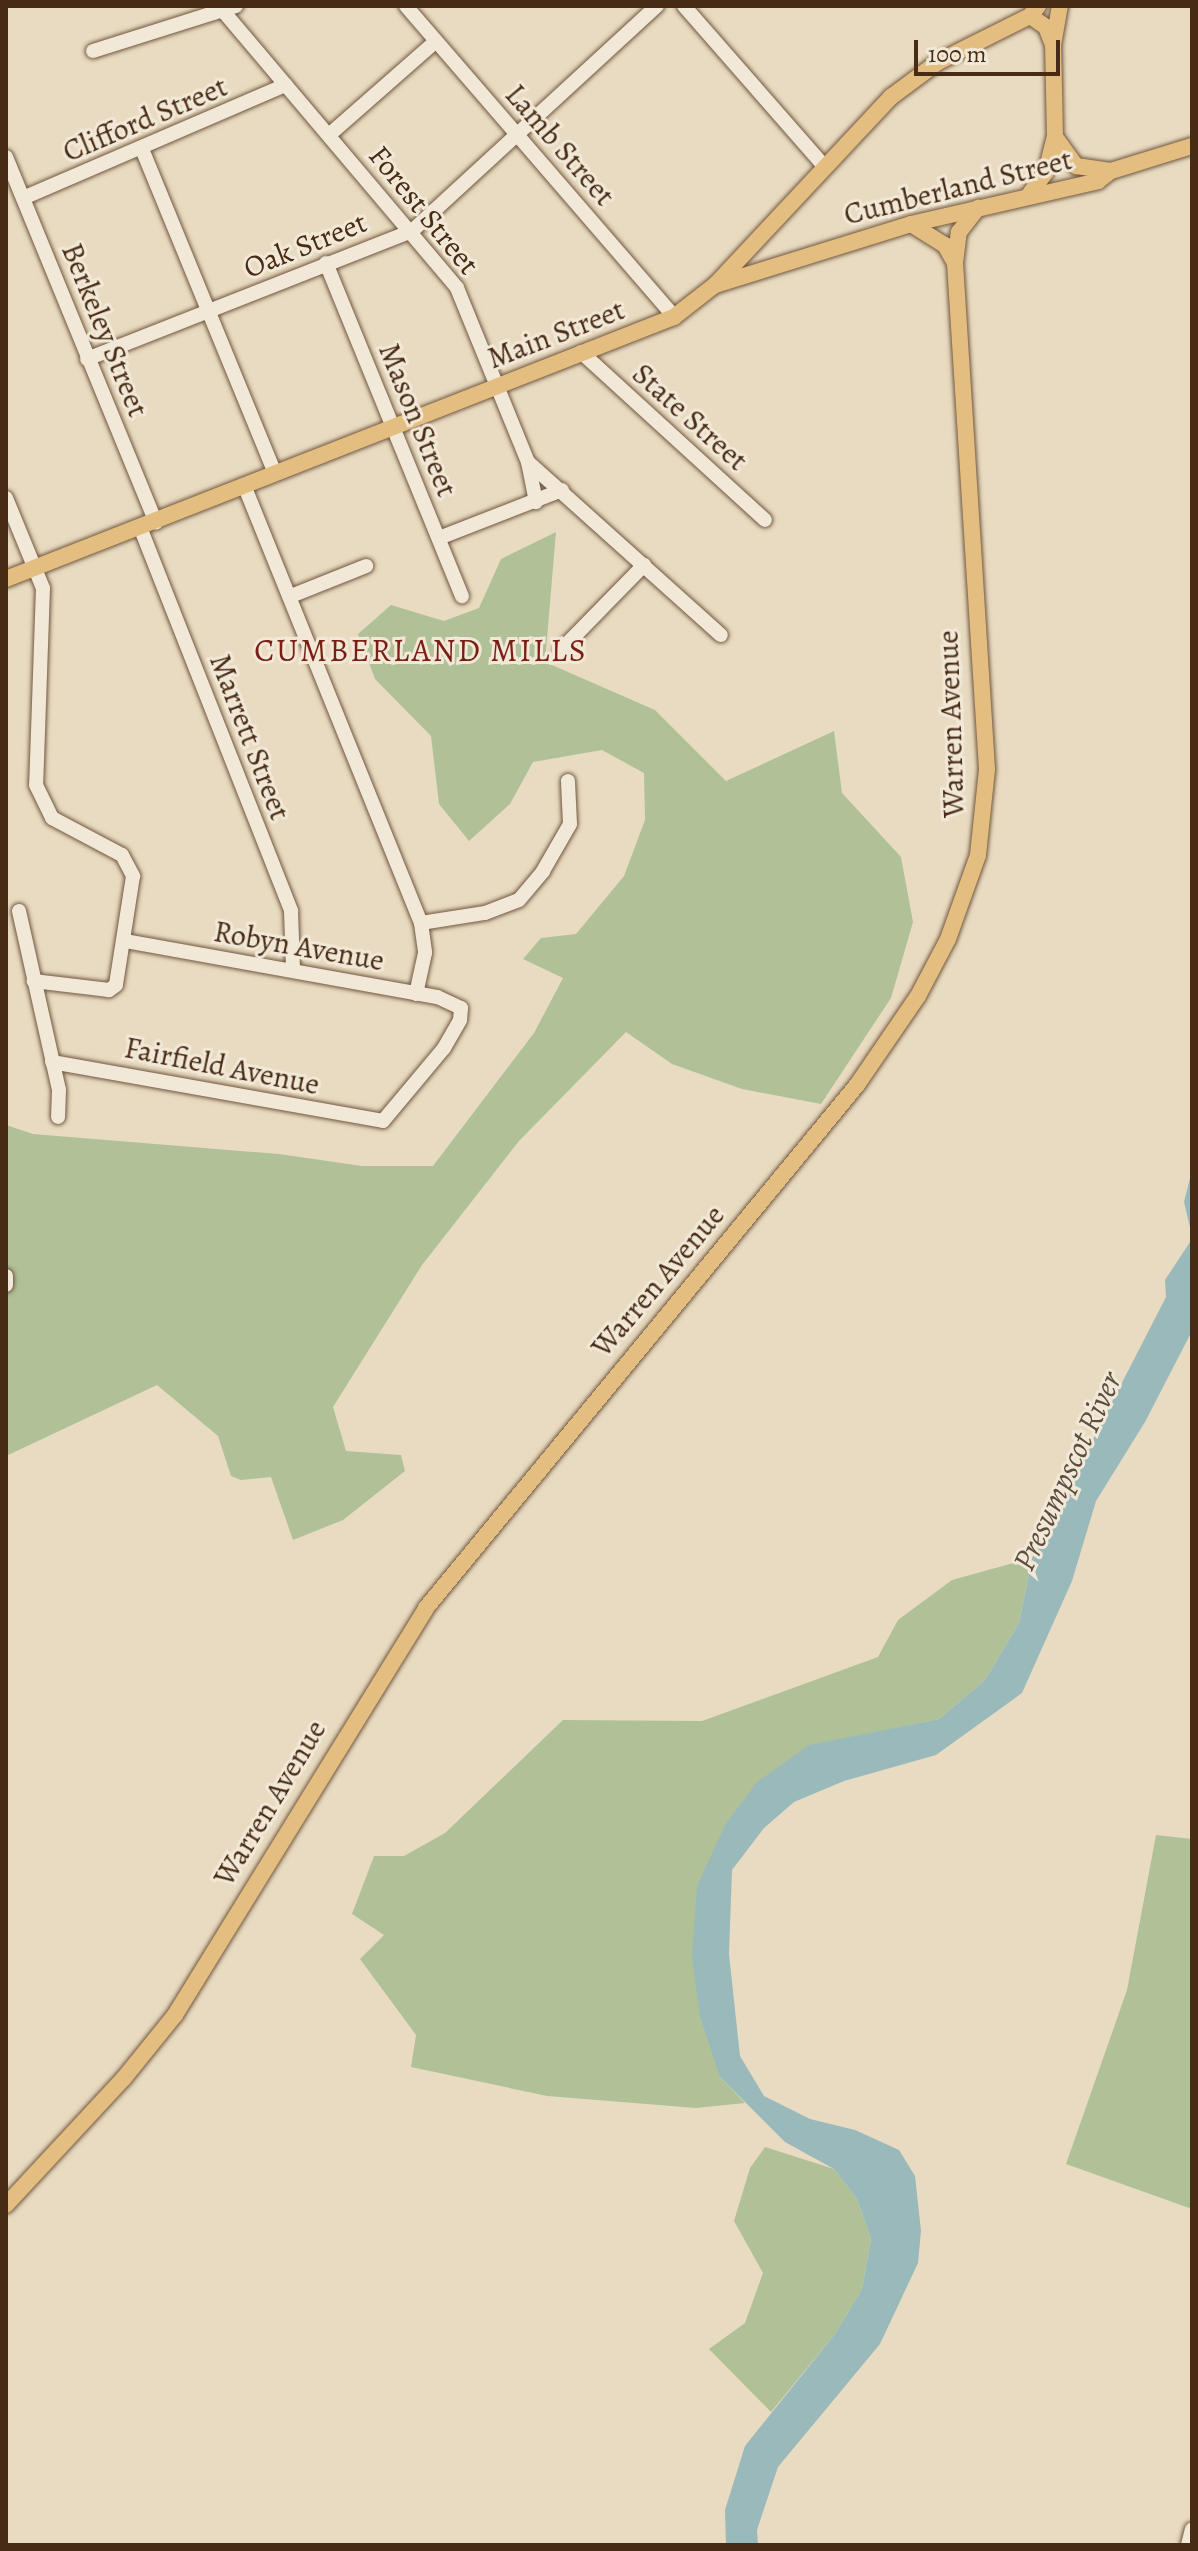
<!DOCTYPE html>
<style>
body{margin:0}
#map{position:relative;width:1198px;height:2551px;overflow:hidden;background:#e9dbc1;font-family:Alegreya,serif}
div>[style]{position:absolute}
.green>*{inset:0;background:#b0c198}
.water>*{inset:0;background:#99b9ba}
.roads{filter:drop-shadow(0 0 2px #70573f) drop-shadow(0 0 2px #70573f)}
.minor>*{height:14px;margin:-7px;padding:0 7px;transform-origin:7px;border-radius:7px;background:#f1e8d7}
.major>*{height:16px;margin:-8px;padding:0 8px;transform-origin:8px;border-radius:8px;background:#e4be80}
span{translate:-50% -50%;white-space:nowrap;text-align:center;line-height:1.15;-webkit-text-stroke:6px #f1e8d7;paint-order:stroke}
.street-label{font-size:30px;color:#472b14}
.neighbourhood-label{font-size:32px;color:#7a1f14;letter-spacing:2px}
.water-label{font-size:32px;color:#5c4e3e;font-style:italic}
.frame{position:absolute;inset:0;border:8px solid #472b14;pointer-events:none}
.scale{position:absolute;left:914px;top:40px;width:146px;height:36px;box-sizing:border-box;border:4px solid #472b14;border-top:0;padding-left:10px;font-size:24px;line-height:28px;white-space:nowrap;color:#472b14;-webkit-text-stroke:6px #f1e8d7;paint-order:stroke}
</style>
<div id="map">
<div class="green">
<div style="clip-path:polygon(556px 532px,545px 662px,655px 710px,726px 781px,834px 731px,842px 793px,901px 857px,913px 922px,891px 998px,821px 1104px,742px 1089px,672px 1064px,626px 1032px,519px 1141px,422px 1265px,333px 1407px,346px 1451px,401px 1455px,405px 1471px,343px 1520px,293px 1540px,271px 1477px,241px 1480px,231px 1476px,218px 1436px,157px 1385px,6px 1456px,6px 1125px,33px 1134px,279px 1154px,362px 1166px,433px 1166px,534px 1033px,563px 978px,523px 959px,541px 938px,576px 934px,624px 876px,645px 820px,644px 773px,602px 750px,533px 762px,510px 804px,469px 841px,439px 804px,431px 736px,375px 679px,358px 634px,391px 605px,444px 621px,479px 608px,501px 559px)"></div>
<div style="clip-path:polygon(1032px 1558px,1019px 1623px,985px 1680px,939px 1719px,809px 1746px,725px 1825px,720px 2077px,745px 2103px,696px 2108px,547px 2096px,411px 2067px,416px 2035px,360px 1959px,384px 1935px,352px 1914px,374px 1856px,404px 1856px,445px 1833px,563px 1720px,702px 1721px,878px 1657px,898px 1620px,952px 1580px)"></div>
<div style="clip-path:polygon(1156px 1835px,1192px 1839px,1192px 2209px,1066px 2164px,1127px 1990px)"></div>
<div style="clip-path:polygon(765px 2147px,834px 2169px,857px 2199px,871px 2239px,862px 2289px,835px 2334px,771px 2412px,709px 2349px,745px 2323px,763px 2273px,734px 2221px,750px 2168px)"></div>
</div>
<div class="water">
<div style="clip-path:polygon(1192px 1170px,1192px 1236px,1184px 1202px)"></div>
<div style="clip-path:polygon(1192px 1239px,1192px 1331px,1145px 1422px,1096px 1501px,1072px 1581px,1022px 1693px,936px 1755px,844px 1781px,794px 1802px,764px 1828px,732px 1870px,729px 1954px,740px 2056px,764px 2096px,810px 2119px,855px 2130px,899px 2150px,915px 2176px,921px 2231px,918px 2263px,880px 2344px,778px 2467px,757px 2530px,758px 2545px,726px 2545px,725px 2510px,745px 2446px,835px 2334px,862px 2289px,871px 2239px,857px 2199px,834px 2169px,785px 2142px,720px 2077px,700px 2016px,692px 1957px,697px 1886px,725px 1825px,757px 1782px,809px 1745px,939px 1719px,985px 1680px,1019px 1623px,1032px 1558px,1166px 1297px,1165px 1280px)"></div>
</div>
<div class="roads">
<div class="minor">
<div style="left:219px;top:6px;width:369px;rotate:49.8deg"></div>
<div style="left:457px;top:288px;width:188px;rotate:67.8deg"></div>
<div style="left:528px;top:462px;width:259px;rotate:41.9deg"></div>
<div style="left:406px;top:6px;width:411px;rotate:49.2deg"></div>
<div style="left:684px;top:6px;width:211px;rotate:48.8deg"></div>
<div style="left:93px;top:51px;width:150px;rotate:-17.5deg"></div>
<div style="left:329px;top:135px;width:142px;rotate:-41.3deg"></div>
<div style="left:142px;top:149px;width:350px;rotate:67.7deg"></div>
<div style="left:6px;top:157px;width:395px;rotate:67.7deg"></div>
<div style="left:23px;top:198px;width:286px;rotate:-23.3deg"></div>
<div style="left:326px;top:263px;width:360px;rotate:67.8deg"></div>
<div style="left:581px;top:352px;width:249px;rotate:42.4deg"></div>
<div style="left:87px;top:359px;width:349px;rotate:-21.5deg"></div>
<div style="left:412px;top:231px;width:333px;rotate:-42.6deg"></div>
<div style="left:528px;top:462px;width:41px;rotate:78.7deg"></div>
<div style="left:244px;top:485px;width:472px;rotate:68deg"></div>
<div style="left:421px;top:923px;width:30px;rotate:82deg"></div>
<div style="left:425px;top:953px;width:42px;rotate:102.4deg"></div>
<div style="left:6px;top:498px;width:97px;rotate:67.7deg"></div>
<div style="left:43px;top:588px;width:197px;rotate:92deg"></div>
<div style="left:36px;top:785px;width:37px;rotate:64deg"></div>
<div style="left:52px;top:818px;width:79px;rotate:27.9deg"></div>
<div style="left:122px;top:855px;width:24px;rotate:62deg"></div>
<div style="left:133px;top:876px;width:110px;rotate:98.9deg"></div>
<div style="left:116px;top:985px;width:9px;rotate:144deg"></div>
<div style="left:109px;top:990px;width:76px;rotate:-173.2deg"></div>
<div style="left:140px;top:527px;width:413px;rotate:68.5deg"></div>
<div style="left:291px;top:911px;width:58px;rotate:88deg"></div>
<div style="left:439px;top:538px;width:132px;rotate:-21.3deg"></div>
<div style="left:291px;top:596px;width:81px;rotate:-21.8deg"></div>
<div style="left:561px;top:650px;width:119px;rotate:-45.7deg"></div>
<div style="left:19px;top:911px;width:183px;rotate:77.4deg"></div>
<div style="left:59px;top:1090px;width:27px;rotate:92deg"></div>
<div style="left:421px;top:923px;width:65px;rotate:-8.9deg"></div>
<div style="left:485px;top:913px;width:36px;rotate:-21deg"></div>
<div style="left:519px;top:900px;width:38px;rotate:-50deg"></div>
<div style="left:543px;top:871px;width:54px;rotate:-60.1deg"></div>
<div style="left:570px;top:824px;width:43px;rotate:-92.7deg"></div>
<div style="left:52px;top:1062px;width:336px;rotate:10.1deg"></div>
<div style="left:383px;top:1121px;width:95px;rotate:-50.1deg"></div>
<div style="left:444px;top:1048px;width:32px;rotate:-60deg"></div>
<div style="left:460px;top:1020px;width:12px;rotate:-85deg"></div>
<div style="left:461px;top:1008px;width:26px;rotate:-155deg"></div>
<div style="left:437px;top:997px;width:316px;rotate:-169.8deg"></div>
<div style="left:6px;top:1276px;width:9px;rotate:90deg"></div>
<div style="left:1188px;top:2545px;width:16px;rotate:-76deg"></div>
</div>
<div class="major">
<div style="left:1053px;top:45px;width:40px;rotate:-80deg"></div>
<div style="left:1055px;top:137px;width:36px;rotate:54deg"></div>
<div style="left:1076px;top:166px;width:35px;rotate:8deg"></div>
<div style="left:1029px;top:195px;width:29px;rotate:-54deg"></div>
<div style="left:1046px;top:172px;width:36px;rotate:-76deg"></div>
<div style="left:1055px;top:137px;width:92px;rotate:-91.2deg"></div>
<div style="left:1053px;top:45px;width:19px;rotate:-111deg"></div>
<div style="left:1046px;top:27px;width:19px;rotate:-145deg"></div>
<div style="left:911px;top:224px;width:40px;rotate:32deg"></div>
<div style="left:945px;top:245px;width:21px;rotate:61deg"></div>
<div style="left:715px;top:285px;width:205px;rotate:-17.3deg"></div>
<div style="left:911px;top:224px;width:192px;rotate:-12.9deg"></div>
<div style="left:1098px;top:181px;width:16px;rotate:-38deg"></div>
<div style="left:1111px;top:171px;width:85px;rotate:-17.2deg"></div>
<div style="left:6px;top:579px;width:718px;rotate:-21.42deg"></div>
<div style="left:674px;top:317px;width:52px;rotate:-38deg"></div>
<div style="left:715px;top:285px;width:258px;rotate:-46.9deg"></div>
<div style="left:891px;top:97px;width:59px;rotate:-36.7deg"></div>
<div style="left:938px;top:62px;width:103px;rotate:-26.6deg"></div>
<div style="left:1030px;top:16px;width:13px;rotate:-51deg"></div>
<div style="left:6px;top:2205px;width:173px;rotate:-47.1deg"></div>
<div style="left:124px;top:2078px;width:81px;rotate:-51deg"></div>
<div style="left:175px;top:2015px;width:478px;rotate:-58.3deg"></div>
<div style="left:426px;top:1608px;width:678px;rotate:-50.51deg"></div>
<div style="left:857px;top:1085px;width:108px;rotate:-55.6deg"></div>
<div style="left:918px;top:996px;width:64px;rotate:-62.2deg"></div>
<div style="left:948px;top:939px;width:89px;rotate:-70.3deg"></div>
<div style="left:978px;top:855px;width:86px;rotate:-84deg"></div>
<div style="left:987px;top:769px;width:507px;rotate:-93.62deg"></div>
<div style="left:955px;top:263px;width:31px;rotate:-83deg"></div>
<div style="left:959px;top:232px;width:31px;rotate:-52deg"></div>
</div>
</div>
<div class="street-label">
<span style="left:145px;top:119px;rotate:-23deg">Clifford Street</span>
<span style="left:560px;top:145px;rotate:49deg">Lamb Street</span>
<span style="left:958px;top:187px;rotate:-14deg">Cumberland Street</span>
<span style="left:424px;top:210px;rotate:51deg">Forest Street</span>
<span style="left:305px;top:245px;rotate:-22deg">Oak Street</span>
<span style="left:105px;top:330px;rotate:68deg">Berkeley Street</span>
<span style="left:556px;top:334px;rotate:-21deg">Main Street</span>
<span style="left:690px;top:417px;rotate:42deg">State Street</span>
<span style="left:418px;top:420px;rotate:68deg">Mason Street</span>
<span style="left:951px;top:724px;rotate:-92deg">Warren Avenue</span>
<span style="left:250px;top:737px;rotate:69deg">Marrett Street</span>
<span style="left:299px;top:946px;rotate:10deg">Robyn Avenue</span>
<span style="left:222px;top:1066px;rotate:11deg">Fairfield Avenue</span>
<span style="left:658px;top:1281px;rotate:-50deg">Warren Avenue</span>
<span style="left:270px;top:1803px;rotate:-59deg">Warren Avenue</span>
</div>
<div class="neighbourhood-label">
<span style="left:421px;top:650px">CUMBERLAND MILLS</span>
</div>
<div class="water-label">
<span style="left:1067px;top:1471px;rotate:-65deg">Presumpscot River</span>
</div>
<div class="frame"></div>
<div class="scale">100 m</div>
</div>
